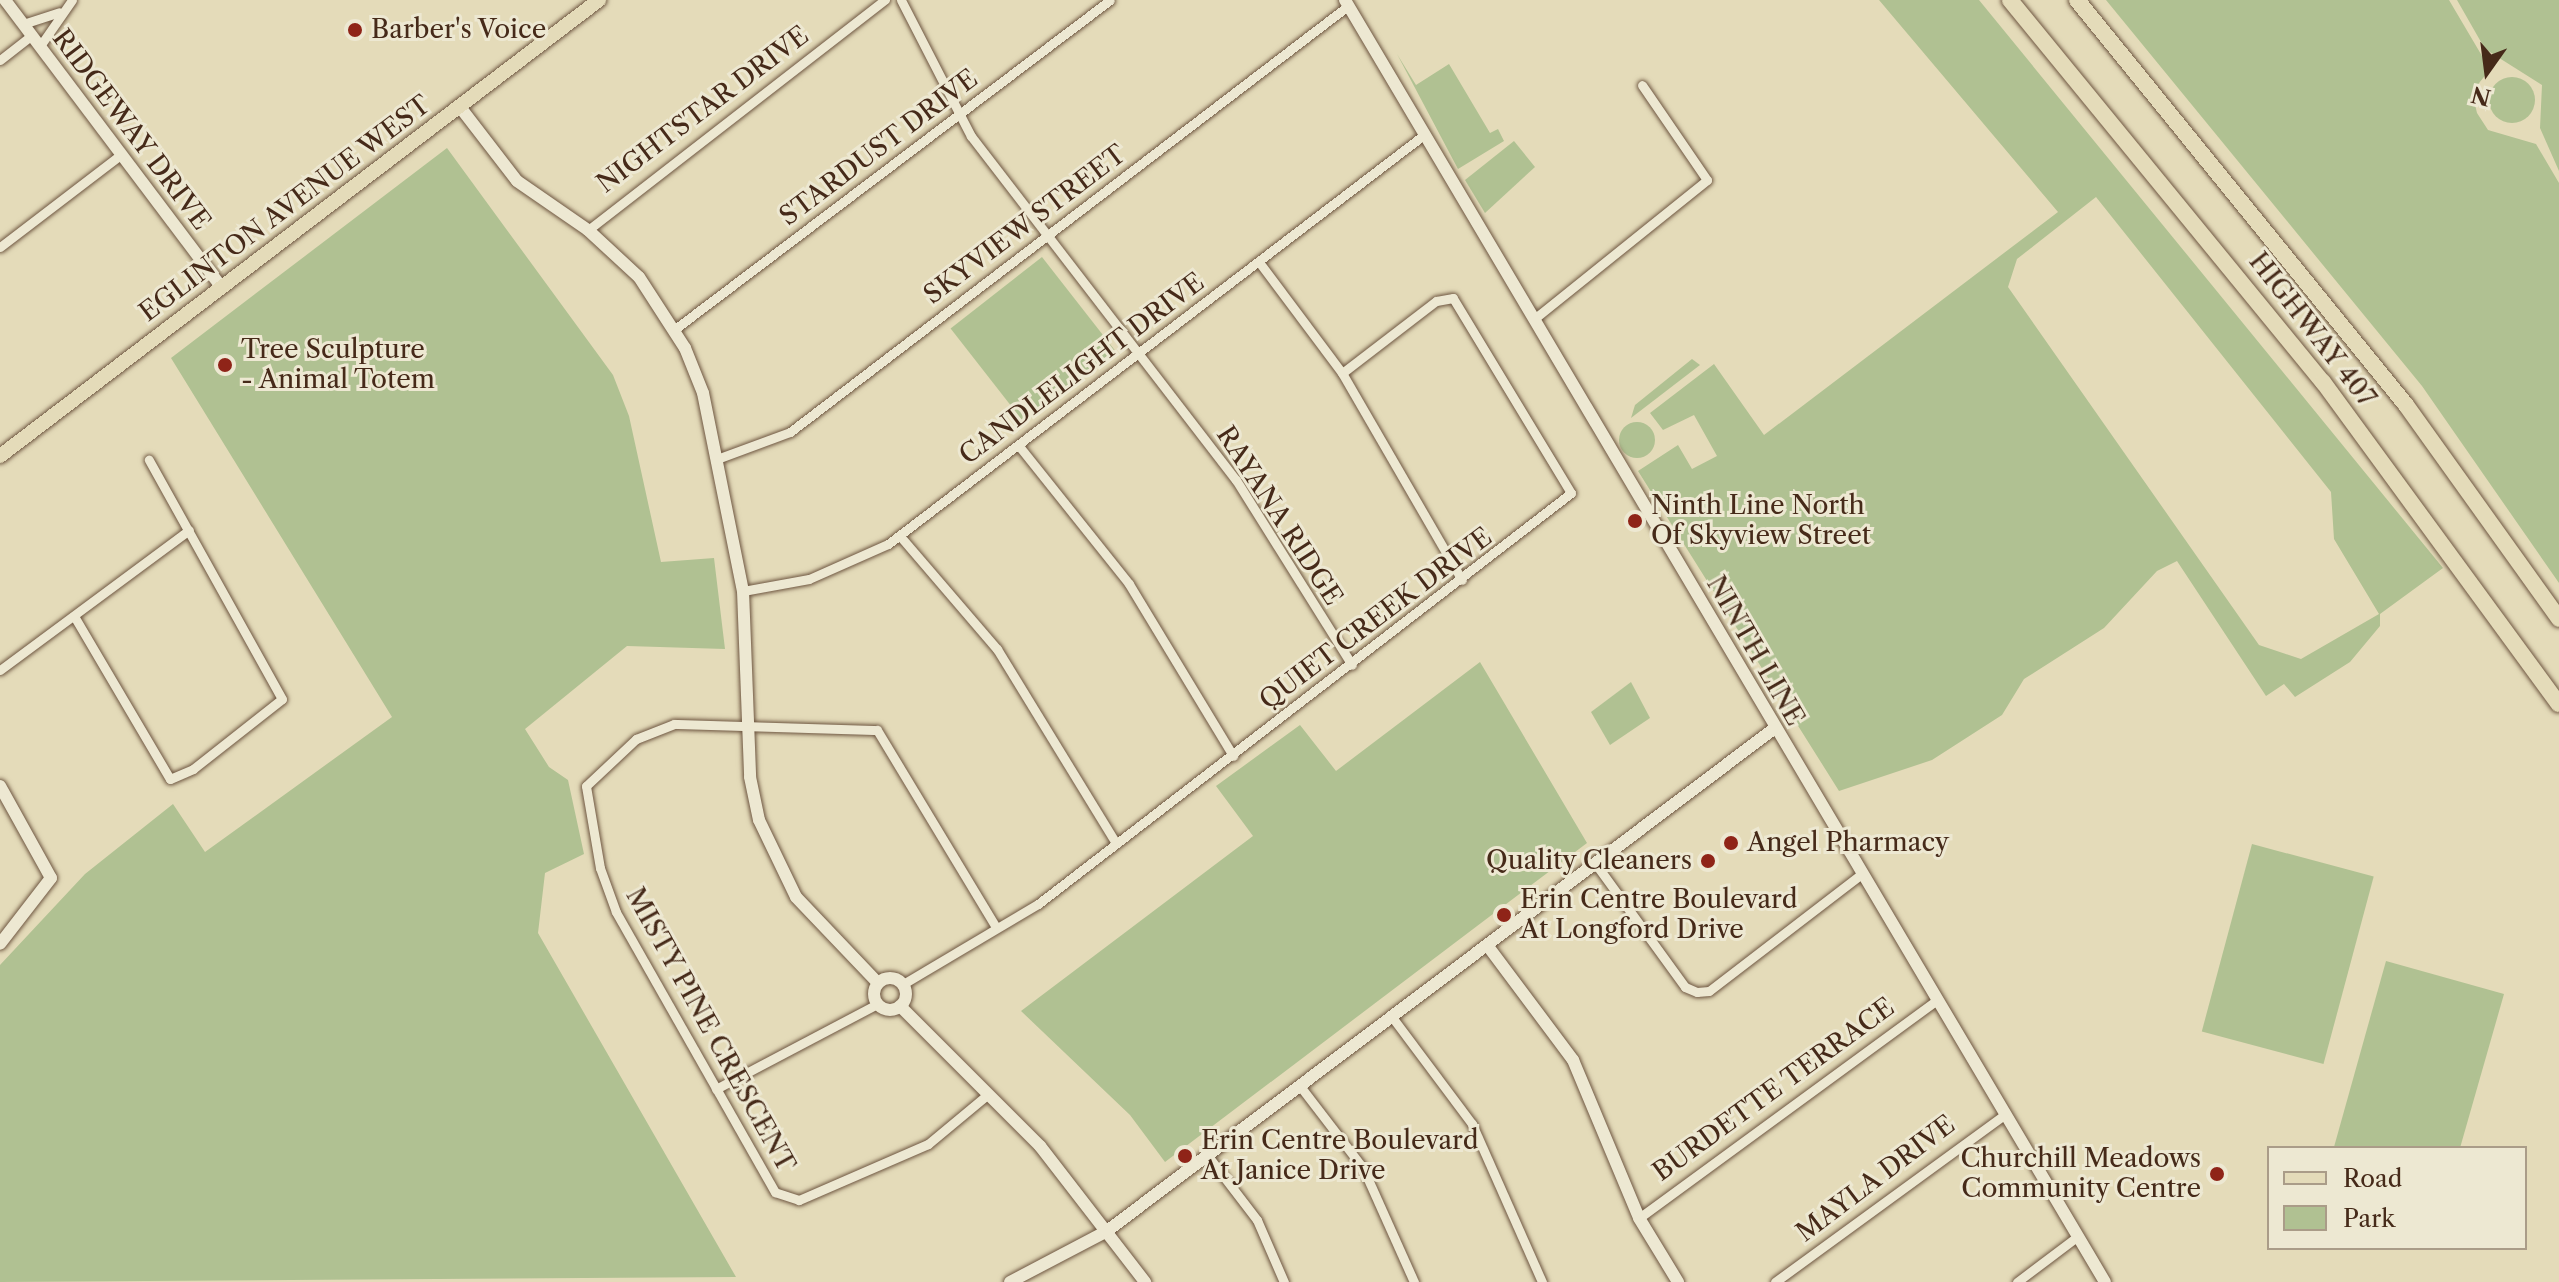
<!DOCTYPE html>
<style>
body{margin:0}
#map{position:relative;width:2559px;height:1282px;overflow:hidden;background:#e4dbb9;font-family:"Libre Caslon Text",serif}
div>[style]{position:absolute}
.green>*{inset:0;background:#b0c192;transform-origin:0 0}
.round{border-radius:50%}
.roads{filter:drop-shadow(0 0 2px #6e5641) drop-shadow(0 0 2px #6e5641)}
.street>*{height:9px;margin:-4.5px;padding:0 4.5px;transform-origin:4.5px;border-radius:4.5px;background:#ede8d2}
.secondary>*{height:12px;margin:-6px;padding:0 6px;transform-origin:6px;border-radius:6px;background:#ede8d2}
.secondary>.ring{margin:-6px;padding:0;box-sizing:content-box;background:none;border:12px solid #ede8d2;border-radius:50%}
.primary>*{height:14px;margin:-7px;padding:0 7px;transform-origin:7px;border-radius:7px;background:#e4dbb9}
.highway>*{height:16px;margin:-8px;padding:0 8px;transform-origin:8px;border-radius:8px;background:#e4dbb9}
.dots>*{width:22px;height:22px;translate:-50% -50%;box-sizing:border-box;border:4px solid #ede8d2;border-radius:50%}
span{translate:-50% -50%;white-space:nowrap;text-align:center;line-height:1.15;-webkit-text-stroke:6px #ede8d2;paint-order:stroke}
.poi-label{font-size:26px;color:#462a19}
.left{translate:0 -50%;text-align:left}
.right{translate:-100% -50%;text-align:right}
.street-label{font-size:26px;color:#462a19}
.legend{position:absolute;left:2267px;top:1146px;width:260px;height:104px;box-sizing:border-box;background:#ede8d2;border:2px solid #aa9c88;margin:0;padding:10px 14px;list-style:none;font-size:24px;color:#462a19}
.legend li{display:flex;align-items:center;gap:16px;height:40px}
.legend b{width:40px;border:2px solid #aa9c88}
.north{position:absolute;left:2447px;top:32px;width:80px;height:80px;-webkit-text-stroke:6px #ede8d2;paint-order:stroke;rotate:194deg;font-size:22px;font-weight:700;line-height:32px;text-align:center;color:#462a19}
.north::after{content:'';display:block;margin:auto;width:28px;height:36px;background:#462a19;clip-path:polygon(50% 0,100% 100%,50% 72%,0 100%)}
</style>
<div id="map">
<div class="green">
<div style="clip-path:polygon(evenodd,1879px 0,1979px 0,2443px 568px,2380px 614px,2380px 626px,2350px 662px,2295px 697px,2284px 684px,2266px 696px,2177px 561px,2157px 571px,2104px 628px,2024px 679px,2002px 715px,1932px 760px,1839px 791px,1638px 471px,1678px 445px,1692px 469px,1717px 456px,1694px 415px,1663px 430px,1650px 413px,1714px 364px,1764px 435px,2058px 212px,1879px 0,2096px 197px,2331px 492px,2334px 539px,2379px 614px,2301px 659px,2259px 645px,2008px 287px,2017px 259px,2096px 197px)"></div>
<div style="clip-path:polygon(2106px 0,2449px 0,2485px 61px,2487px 73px,2472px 92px,2477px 113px,2488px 130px,2536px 144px,2559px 183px,2559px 583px,2422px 386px)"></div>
<div style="clip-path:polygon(2457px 0,2559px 0,2559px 171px,2540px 128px,2542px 85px,2485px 49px)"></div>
<div style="clip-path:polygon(1397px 54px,1416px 85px,1449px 64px,1490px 133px,1498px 129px,1504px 141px,1458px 169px)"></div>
<div class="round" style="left:2489px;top:77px;width:46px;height:46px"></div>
<div style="clip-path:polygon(1514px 141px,1535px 167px,1485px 213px,1465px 180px)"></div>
<div style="clip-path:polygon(447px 148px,613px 375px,629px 416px,661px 562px,714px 558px,725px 649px,627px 646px,525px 729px,549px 767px,568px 780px,584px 854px,545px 873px,538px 933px,736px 1277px,0 1282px,0 965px,85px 874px,173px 804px,205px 852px,392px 717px,171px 358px)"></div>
<div style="left:1042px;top:257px;width:118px;height:116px;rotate:52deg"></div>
<div style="clip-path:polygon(1692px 359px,1700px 365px,1631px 418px,1635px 405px)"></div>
<div class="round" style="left:1619px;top:422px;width:36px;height:36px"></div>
<div style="clip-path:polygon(1480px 662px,1587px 843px,1165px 1162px,1130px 1115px,1021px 1011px,1253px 836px,1216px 786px,1300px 725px,1336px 771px)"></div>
<div style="clip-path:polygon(1631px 682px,1650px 718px,1610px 745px,1591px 712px)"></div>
<div style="left:2252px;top:844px;width:126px;height:194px;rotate:15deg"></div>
<div style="clip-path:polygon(2386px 961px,2504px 994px,2460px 1148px,2334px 1147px)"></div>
</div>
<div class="roads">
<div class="street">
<div style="left:901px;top:0;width:153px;rotate:62.8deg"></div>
<div style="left:971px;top:136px;width:434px;rotate:52.4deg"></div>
<div style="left:1236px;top:480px;width:218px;rotate:57.9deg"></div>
<div style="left:23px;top:24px;width:38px;rotate:-18deg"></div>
<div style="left:40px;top:46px;width:56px;rotate:-55.2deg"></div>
<div style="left:0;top:60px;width:41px;rotate:-38deg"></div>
<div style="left:588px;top:230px;width:376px;rotate:-37.8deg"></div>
<div style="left:0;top:247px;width:150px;rotate:-37.4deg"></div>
<div style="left:1259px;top:262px;width:139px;rotate:53.2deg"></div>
<div style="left:1342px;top:373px;width:239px;rotate:59.9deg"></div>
<div style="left:1534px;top:319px;width:222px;rotate:-38.8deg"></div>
<div style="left:1707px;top:180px;width:115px;rotate:-124.4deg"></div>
<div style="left:675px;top:329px;width:545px;rotate:-37.1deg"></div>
<div style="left:1019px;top:446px;width:176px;rotate:51.4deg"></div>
<div style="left:1129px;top:584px;width:201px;rotate:58.8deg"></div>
<div style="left:717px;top:459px;width:78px;rotate:-20.3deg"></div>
<div style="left:790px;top:432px;width:703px;rotate:-37.37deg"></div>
<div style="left:900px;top:536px;width:149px;rotate:49.4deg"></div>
<div style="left:997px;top:649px;width:228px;rotate:58.5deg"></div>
<div style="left:743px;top:591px;width:67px;rotate:-10.3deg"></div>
<div style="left:809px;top:579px;width:86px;rotate:-23.9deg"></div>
<div style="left:888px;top:544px;width:676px;rotate:-37.36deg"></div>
<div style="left:74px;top:616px;width:189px;rotate:59.5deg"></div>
<div style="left:170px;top:779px;width:25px;rotate:-23deg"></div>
<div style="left:193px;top:769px;width:113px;rotate:-38.2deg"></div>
<div style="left:282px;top:699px;width:274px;rotate:-119.1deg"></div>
<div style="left:0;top:670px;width:235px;rotate:-36.5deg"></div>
<div style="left:1595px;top:863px;width:153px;rotate:54deg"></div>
<div style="left:1685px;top:987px;width:13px;rotate:23deg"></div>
<div style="left:1697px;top:992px;width:12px;rotate:-5deg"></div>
<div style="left:1709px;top:991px;width:194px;rotate:-37.5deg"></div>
<div style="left:903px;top:984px;width:157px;rotate:-30.7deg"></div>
<div style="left:1038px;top:904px;width:673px;rotate:-37.64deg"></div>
<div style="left:1571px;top:493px;width:228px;rotate:-121.2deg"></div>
<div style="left:1453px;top:298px;width:17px;rotate:170deg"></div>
<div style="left:1436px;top:301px;width:118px;rotate:142.5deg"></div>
<div style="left:1392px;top:1017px;width:134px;rotate:53.2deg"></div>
<div style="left:1472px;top:1124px;width:173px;rotate:66.1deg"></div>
<div style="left:1300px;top:1086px;width:103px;rotate:52.5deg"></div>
<div style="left:1363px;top:1168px;width:125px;rotate:65.9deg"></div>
<div style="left:716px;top:1089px;width:182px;rotate:-27.8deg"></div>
<div style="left:987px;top:1095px;width:77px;rotate:140.3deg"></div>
<div style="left:928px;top:1144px;width:141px;rotate:156.5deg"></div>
<div style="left:799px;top:1200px;width:25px;rotate:-162deg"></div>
<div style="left:775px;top:1192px;width:322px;rotate:-119.6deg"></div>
<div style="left:616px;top:912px;width:47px;rotate:-110deg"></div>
<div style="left:600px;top:868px;width:83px;rotate:-99.7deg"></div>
<div style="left:586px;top:786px;width:69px;rotate:-43.2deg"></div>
<div style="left:636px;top:739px;width:41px;rotate:-21.5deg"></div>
<div style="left:674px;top:724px;width:203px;rotate:1.7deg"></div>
<div style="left:877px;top:730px;width:230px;rotate:58.9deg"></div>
<div style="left:1208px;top:1156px;width:81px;rotate:52.6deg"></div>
<div style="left:1257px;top:1220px;width:68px;rotate:66.5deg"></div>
<div style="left:1639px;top:1218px;width:369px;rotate:-36.2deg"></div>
<div style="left:1775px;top:1282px;width:285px;rotate:-36.1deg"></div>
<div style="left:2017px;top:1282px;width:76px;rotate:-37deg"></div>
</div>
<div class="secondary">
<div style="left:5px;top:0;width:359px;rotate:53deg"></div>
<div style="left:1345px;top:0;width:1490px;rotate:59.34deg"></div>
<div style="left:460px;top:107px;width:93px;rotate:52.4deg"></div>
<div style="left:517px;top:181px;width:86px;rotate:34.6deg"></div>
<div style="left:588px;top:230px;width:69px;rotate:42.7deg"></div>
<div style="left:639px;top:277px;width:85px;rotate:57.1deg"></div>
<div style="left:685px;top:348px;width:48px;rotate:68.2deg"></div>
<div style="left:703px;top:393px;width:202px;rotate:78.6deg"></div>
<div style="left:743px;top:591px;width:186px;rotate:87.8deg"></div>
<div style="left:750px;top:777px;width:44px;rotate:78.2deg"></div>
<div style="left:759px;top:820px;width:85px;rotate:64.3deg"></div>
<div style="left:796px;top:897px;width:119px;rotate:46.4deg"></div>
<div style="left:0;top:786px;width:105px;rotate:61deg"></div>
<div style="left:51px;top:878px;width:83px;rotate:127.7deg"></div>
<div style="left:1487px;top:945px;width:144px;rotate:53.2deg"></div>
<div style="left:1573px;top:1060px;width:171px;rotate:67.3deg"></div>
<div style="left:1639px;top:1218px;width:75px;rotate:58.6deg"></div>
<div class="ring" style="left:874px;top:978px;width:20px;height:20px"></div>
<div style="left:900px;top:1006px;width:198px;rotate:45deg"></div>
<div style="left:1040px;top:1146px;width:172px;rotate:52.3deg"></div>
<div style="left:1010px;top:1282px;width:110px;rotate:-27.7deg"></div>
<div style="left:1107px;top:1231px;width:836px;rotate:-36.98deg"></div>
</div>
<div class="primary">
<div style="left:0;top:456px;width:753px;rotate:-37.28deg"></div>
</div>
<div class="highway">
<div style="left:2010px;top:0;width:494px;rotate:50.7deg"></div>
<div style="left:2323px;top:382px;width:399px;rotate:53.8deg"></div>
<div style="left:2077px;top:0;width:522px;rotate:50.91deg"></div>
<div style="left:2406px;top:405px;width:263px;rotate:54.4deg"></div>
</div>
</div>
<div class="dots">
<div style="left:355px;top:30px;background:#8f2418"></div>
<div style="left:225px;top:365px;background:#8f2418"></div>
<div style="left:1635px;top:521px;background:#8f2418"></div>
<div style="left:1731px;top:843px;background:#8f2418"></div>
<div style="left:1708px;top:861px;background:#8f2418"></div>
<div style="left:1504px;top:915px;background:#8f2418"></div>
<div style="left:1185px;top:1156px;background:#8f2418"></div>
<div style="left:2217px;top:1174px;background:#8f2418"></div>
</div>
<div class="poi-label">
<span class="left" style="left:371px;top:30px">Barber's Voice</span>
<span class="left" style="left:241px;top:365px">Tree Sculpture<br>- Animal Totem</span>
<span class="left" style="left:1651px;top:521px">Ninth Line North<br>Of Skyview Street</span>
<span class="left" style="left:1747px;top:843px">Angel Pharmacy</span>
<span class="right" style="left:1692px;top:861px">Quality Cleaners</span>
<span class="left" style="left:1520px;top:915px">Erin Centre Boulevard<br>At Longford Drive</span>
<span class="left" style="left:1201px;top:1156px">Erin Centre Boulevard<br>At Janice Drive</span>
<span class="right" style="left:2201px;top:1174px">Churchill Meadows<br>Community Centre</span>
</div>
<div class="street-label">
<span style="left:703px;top:110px;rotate:-37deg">NIGHTSTAR DRIVE</span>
<span style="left:131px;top:130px;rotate:53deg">RIDGEWAY DRIVE</span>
<span style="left:879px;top:148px;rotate:-37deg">STARDUST DRIVE</span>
<span style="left:285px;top:209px;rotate:-37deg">EGLINTON AVENUE WEST</span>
<span style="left:1025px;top:225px;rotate:-37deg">SKYVIEW STREET</span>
<span style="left:2312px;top:330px;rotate:52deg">HIGHWAY 407</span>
<span style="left:1082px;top:369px;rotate:-37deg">CANDLELIGHT DRIVE</span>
<span style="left:1279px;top:516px;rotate:57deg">RAYANA RIDGE</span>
<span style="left:1376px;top:619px;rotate:-37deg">QUIET CREEK DRIVE</span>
<span style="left:1755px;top:651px;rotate:60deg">NINTH LINE</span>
<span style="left:710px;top:1030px;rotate:61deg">MISTY PINE CRESCENT</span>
<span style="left:1774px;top:1090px;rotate:-36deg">BURDETTE TERRACE</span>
<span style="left:1876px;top:1179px;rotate:-37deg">MAYLA DRIVE</span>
</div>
<ul class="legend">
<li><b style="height:10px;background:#e4dbb9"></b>Road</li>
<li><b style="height:22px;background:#b0c192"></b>Park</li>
</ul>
<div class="north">N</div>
</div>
